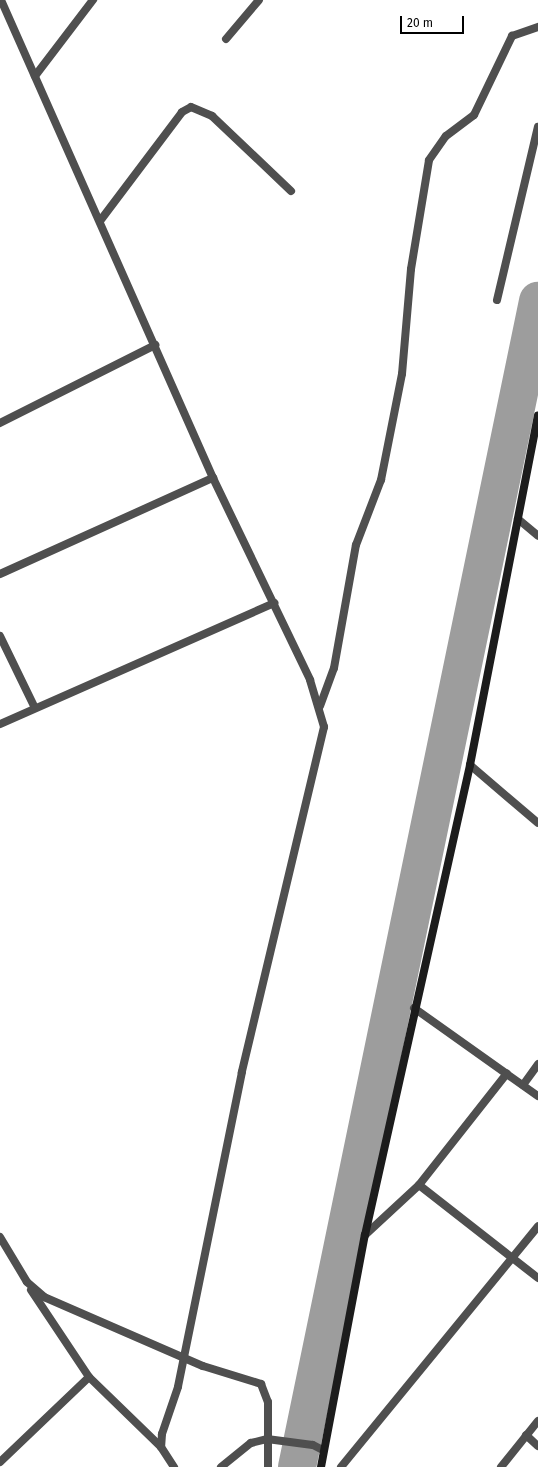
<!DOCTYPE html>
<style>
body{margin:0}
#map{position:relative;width:538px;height:1467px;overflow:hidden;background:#fff;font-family:"Fira Sans",sans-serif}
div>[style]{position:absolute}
.river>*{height:38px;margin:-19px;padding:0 19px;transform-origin:19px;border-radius:19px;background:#9d9d9d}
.street>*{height:8px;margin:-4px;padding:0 4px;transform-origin:4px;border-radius:4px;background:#4f4f4f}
.secondary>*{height:8px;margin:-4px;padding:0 4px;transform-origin:4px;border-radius:4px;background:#1c1c1c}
span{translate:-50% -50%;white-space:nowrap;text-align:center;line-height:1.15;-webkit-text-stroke:3.5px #fff;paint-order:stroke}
.scale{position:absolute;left:400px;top:16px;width:64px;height:18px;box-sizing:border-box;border:2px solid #000;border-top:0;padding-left:5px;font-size:12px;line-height:14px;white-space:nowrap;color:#000;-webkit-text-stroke:3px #fff;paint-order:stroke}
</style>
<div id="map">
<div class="river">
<div style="left:297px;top:1467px;width:1191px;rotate:-78.32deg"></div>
</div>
<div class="street">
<div style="left:1px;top:0;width:523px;rotate:66.08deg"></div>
<div style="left:213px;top:478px;width:224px;rotate:64.3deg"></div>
<div style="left:310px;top:680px;width:49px;rotate:73.4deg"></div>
<div style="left:324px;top:727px;width:355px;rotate:103.4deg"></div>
<div style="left:242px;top:1072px;width:321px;rotate:101.5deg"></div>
<div style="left:178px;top:1387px;width:50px;rotate:108.8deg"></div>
<div style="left:162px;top:1434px;width:13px;rotate:94deg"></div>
<div style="left:161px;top:1447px;width:24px;rotate:57deg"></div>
<div style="left:226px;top:39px;width:51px;rotate:-49.8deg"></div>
<div style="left:35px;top:76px;width:96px;rotate:-52.7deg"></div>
<div style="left:100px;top:221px;width:136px;rotate:-53deg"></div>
<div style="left:182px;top:112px;width:10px;rotate:-29deg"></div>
<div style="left:191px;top:107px;width:23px;rotate:23deg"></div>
<div style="left:212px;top:116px;width:109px;rotate:43.5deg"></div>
<div style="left:497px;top:300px;width:178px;rotate:-76.7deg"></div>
<div style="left:0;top:423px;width:174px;rotate:-26.7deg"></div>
<div style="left:518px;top:519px;width:26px;rotate:40deg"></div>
<div style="left:0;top:574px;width:234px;rotate:-24.3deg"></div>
<div style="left:0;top:636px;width:80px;rotate:64.1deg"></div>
<div style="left:320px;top:706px;width:40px;rotate:-69.8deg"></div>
<div style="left:334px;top:668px;width:125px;rotate:-79.9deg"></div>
<div style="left:356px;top:545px;width:70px;rotate:-69deg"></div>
<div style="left:381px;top:480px;width:108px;rotate:-78.8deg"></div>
<div style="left:402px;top:374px;width:105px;rotate:-85.1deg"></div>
<div style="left:411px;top:269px;width:110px;rotate:-80.6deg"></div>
<div style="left:429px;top:160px;width:29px;rotate:-55deg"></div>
<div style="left:446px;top:136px;width:35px;rotate:-37deg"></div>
<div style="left:474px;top:115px;width:88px;rotate:-64.3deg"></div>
<div style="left:512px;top:36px;width:28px;rotate:-19deg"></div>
<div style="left:0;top:724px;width:300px;rotate:-23.8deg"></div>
<div style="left:470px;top:765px;width:89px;rotate:40.5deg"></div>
<div style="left:414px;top:1008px;width:152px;rotate:35.4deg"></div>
<div style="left:523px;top:1085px;width:26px;rotate:-54deg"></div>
<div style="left:419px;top:1185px;width:151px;rotate:38deg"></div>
<div style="left:365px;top:1235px;width:74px;rotate:-42.8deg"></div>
<div style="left:419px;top:1185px;width:142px;rotate:-51.8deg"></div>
<div style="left:0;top:1237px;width:52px;rotate:59deg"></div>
<div style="left:27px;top:1282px;width:23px;rotate:41deg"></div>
<div style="left:44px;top:1297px;width:173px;rotate:23.5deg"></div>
<div style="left:203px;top:1366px;width:61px;rotate:17.2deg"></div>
<div style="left:261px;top:1384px;width:19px;rotate:69deg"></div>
<div style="left:268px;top:1402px;width:65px;rotate:90deg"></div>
<div style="left:31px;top:1290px;width:105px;rotate:56.3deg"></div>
<div style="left:89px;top:1377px;width:100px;rotate:44.2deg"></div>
<div style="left:526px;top:1435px;width:16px;rotate:43deg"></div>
<div style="left:0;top:1462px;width:123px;rotate:-43.7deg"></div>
<div style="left:221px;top:1467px;width:38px;rotate:-39deg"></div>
<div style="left:251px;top:1443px;width:16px;rotate:-14deg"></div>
<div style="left:267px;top:1439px;width:46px;rotate:7.4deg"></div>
<div style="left:313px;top:1445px;width:11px;rotate:27deg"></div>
<div style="left:341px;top:1467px;width:311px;rotate:-50.7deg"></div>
<div style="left:501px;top:1467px;width:59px;rotate:-51.2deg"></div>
</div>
<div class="secondary">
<div style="left:321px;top:1467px;width:236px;rotate:-79.3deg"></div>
<div style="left:365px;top:1235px;width:482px;rotate:-77.4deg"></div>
<div style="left:470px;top:765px;width:356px;rotate:-79deg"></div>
</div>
<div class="scale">20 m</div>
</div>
